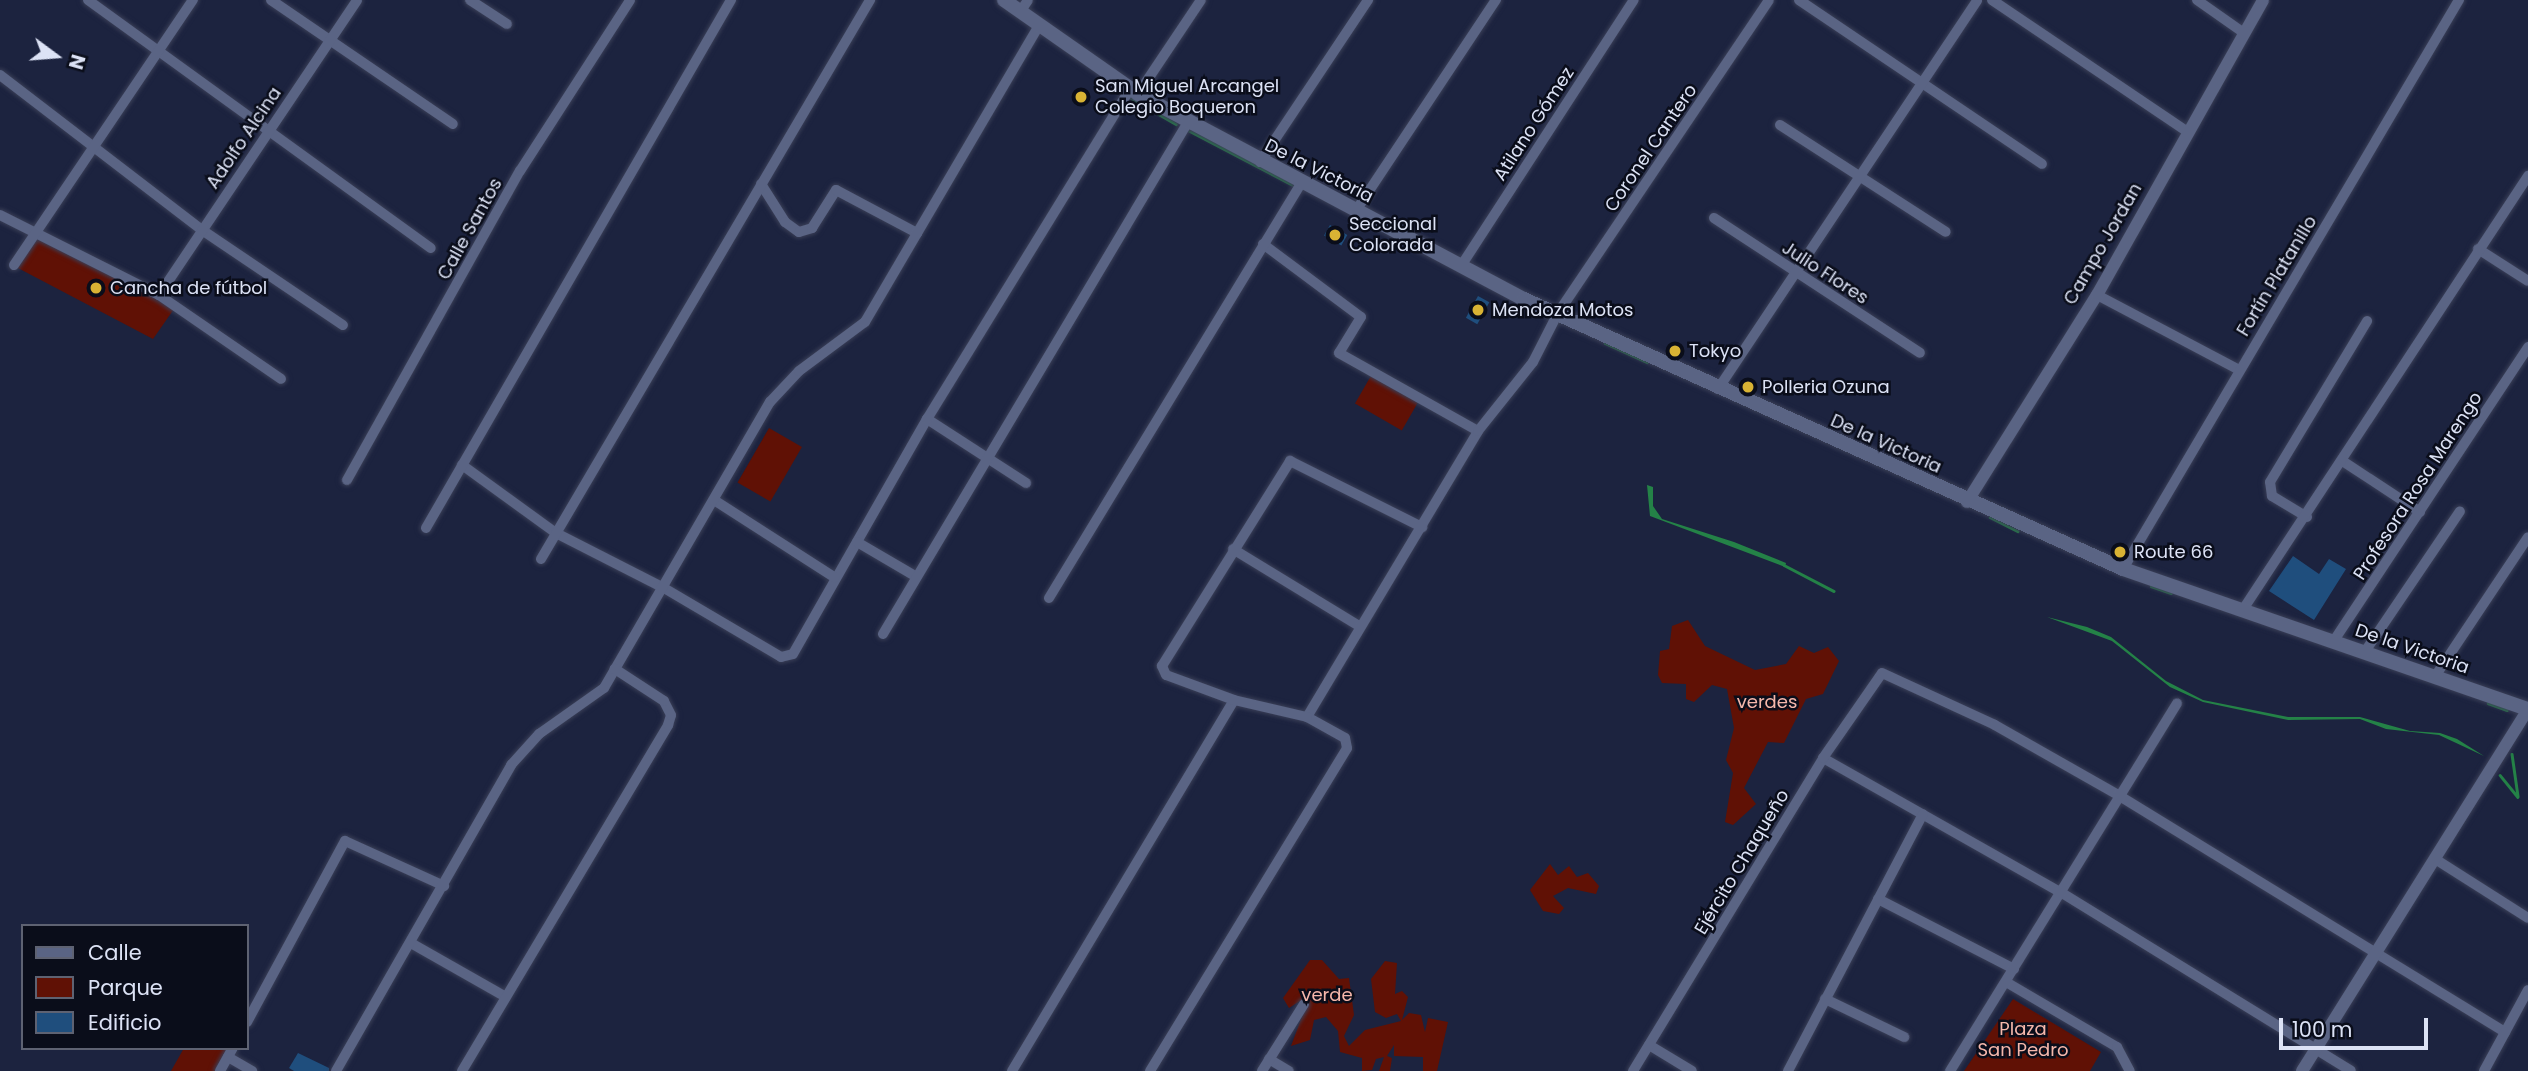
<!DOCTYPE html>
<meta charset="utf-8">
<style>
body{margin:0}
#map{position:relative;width:2528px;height:1071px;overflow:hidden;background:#1c233f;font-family:Poppins,sans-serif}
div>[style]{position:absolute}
.green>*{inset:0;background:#601105;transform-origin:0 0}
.water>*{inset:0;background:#248247}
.stream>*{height:2.5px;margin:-1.25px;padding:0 1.25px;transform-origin:1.25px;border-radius:1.25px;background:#248247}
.building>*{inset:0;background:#1f4e7d;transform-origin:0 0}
.roads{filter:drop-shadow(0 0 2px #3a3f57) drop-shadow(0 0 2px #3a3f57)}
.minor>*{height:10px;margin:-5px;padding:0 5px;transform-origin:5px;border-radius:5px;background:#5a6484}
.tertiary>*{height:12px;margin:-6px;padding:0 6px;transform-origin:6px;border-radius:6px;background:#5a6484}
.secondary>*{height:14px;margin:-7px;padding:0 7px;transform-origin:7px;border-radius:7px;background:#5a6484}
.dots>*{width:19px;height:19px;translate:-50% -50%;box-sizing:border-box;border:4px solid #0a0d1a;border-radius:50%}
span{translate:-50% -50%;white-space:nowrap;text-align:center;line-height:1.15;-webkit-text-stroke:5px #0a0d1a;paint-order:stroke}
.poi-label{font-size:18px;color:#dce2f5}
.left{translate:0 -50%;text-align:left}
.street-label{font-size:18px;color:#dce2f5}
.park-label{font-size:18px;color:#f5b7ab}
.legend{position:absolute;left:21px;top:924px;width:228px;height:126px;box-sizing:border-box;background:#0a0d1a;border:2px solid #5e6272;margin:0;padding:9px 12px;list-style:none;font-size:21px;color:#dce2f5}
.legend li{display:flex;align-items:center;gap:14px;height:35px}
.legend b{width:35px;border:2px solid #5e6272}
.north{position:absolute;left:21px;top:21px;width:70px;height:70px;-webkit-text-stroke:5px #0a0d1a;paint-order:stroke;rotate:106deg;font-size:19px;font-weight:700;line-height:28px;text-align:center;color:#dce2f5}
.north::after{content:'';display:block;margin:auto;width:24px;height:32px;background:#dce2f5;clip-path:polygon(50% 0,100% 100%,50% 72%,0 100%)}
.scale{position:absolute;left:2279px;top:1018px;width:149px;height:32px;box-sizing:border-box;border:4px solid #dce2f5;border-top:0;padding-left:9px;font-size:21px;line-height:24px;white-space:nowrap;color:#dce2f5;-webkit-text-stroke:5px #0a0d1a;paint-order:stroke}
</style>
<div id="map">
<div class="green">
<div style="clip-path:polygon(38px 232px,174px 309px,153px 339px,16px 267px)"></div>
<div style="left:1372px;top:374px;width:54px;height:34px;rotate:30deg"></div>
<div style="left:769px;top:428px;width:38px;height:63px;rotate:30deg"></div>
<div style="clip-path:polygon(1688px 620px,1705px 646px,1755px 670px,1786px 664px,1799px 646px,1814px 653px,1828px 647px,1839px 661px,1823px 694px,1806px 699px,1784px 743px,1768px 742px,1744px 788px,1756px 804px,1733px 825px,1725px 822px,1733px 773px,1726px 760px,1734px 728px,1727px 689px,1712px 685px,1694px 702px,1686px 699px,1686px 684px,1662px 683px,1658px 675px,1660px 651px,1669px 649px,1672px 626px)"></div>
<div style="clip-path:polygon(1550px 864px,1558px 875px,1569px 866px,1577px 877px,1588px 873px,1599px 886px,1596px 894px,1568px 888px,1553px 896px,1564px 908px,1559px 914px,1543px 911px,1530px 890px)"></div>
<div style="clip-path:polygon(1310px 960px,1322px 960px,1339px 979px,1349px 978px,1354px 1015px,1344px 1036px,1349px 1046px,1365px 1030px,1401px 1021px,1397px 1014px,1386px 1018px,1375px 1012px,1371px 979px,1385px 961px,1397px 963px,1395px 994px,1402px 991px,1408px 997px,1402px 1020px,1409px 1013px,1421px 1015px,1425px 1032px,1428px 1018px,1448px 1022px,1437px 1071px,1423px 1071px,1423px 1057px,1394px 1056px,1394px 1045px,1387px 1056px,1392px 1058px,1390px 1071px,1379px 1071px,1384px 1057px,1376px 1059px,1372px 1070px,1362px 1071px,1362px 1058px,1340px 1052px,1338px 1031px,1326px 1017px,1314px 1020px,1310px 1040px,1291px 1046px,1307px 1003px,1300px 1001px,1289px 1008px,1283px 998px)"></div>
<div style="clip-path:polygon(2013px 999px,2101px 1052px,2090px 1071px,1964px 1071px)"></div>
<div style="clip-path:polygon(184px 1048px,228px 1048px,216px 1071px,171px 1071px)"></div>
</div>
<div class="water">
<div style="clip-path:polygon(1647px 485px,1653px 487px,1653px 506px,1662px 519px,1734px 542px,1786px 563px,1785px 567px,1650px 516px)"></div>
<div style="clip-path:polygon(2047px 617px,2087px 627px,2111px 637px,2166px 681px,2203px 700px,2288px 717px,2360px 717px,2410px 731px,2440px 733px,2457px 739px,2484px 756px,2439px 735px,2386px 729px,2360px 719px,2288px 720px,2203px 702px,2170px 687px,2112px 641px)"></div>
</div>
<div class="stream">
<div style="left:1131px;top:98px;width:52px;rotate:30deg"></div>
<div style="left:1188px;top:130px;width:119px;rotate:27.6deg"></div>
<div style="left:1605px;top:343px;width:46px;rotate:24.3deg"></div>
<div style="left:1990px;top:517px;width:31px;rotate:27deg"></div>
<div style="left:1784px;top:565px;width:56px;rotate:27.5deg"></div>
<div style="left:2151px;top:586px;width:21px;rotate:19deg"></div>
<div style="left:2488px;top:703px;width:20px;rotate:20deg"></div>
<div style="left:2512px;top:754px;width:42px;rotate:81.9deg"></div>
<div style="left:2500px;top:775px;width:28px;rotate:51deg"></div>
</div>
<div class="building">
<div style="left:1330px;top:225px;width:20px;height:12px;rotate:30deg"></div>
<div style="left:1478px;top:296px;width:13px;height:25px;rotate:29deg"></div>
<div style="clip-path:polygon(2293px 556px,2319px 574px,2329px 559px,2346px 569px,2314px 620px,2269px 591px)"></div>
<div style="clip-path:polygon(298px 1053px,329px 1068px,329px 1071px,294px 1071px,289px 1068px)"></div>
</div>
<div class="roads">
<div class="minor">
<div style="left:88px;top:0;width:423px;rotate:35.9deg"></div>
<div style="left:271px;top:0;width:220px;rotate:34.3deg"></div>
<div style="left:470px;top:0;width:44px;rotate:33deg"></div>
<div style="left:1799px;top:0;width:293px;rotate:34deg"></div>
<div style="left:1992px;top:0;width:236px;rotate:34deg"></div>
<div style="left:2197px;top:0;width:57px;rotate:35.1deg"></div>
<div style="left:1020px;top:12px;width:14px;rotate:-56deg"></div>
<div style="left:0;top:75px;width:255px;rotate:37.5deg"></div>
<div style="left:202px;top:230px;width:170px;rotate:34deg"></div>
<div style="left:1138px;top:94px;width:113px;rotate:-56.2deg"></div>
<div style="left:1780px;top:125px;width:197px;rotate:32.8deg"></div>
<div style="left:1260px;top:162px;width:195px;rotate:-56.3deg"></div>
<div style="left:761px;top:184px;width:45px;rotate:57.7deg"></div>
<div style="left:785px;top:222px;width:17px;rotate:36deg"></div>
<div style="left:799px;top:232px;width:14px;rotate:-17deg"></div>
<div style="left:812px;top:228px;width:45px;rotate:-57.7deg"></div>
<div style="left:836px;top:190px;width:92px;rotate:28deg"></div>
<div style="left:1355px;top:212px;width:255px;rotate:-56.4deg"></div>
<div style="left:0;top:215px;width:178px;rotate:26.7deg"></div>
<div style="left:159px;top:295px;width:148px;rotate:34.5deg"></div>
<div style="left:1714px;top:218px;width:246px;rotate:33.2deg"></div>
<div style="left:1263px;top:244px;width:122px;rotate:36.7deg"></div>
<div style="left:1361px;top:317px;width:42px;rotate:121.4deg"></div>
<div style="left:1339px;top:353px;width:159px;rotate:29.3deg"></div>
<div style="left:2478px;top:249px;width:59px;rotate:32.6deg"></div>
<div style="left:14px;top:265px;width:320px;rotate:-56deg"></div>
<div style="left:1461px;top:266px;width:317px;rotate:-57deg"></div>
<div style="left:159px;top:295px;width:355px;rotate:-56.1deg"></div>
<div style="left:2097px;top:295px;width:161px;rotate:27.8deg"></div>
<div style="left:1718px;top:389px;width:467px;rotate:-56.3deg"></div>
<div style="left:927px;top:419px;width:118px;rotate:32.9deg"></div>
<div style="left:2344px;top:462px;width:91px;rotate:33.3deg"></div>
<div style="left:462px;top:465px;width:116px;rotate:35.9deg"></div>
<div style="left:556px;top:533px;width:121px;rotate:27deg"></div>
<div style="left:664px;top:588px;width:136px;rotate:30.5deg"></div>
<div style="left:781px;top:657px;width:12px;rotate:-14deg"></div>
<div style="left:793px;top:654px;width:271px;rotate:-60.3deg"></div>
<div style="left:927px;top:419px;width:387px;rotate:-58.4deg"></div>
<div style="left:347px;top:480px;width:354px;rotate:-60.8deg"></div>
<div style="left:520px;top:171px;width:203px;rotate:-57.2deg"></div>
<div style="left:714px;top:500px;width:143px;rotate:32.7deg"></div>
<div style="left:2307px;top:517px;width:41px;rotate:-149deg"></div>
<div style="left:2272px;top:496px;width:14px;rotate:-98deg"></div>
<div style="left:2270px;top:482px;width:188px;rotate:-58.9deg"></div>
<div style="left:426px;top:528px;width:610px;rotate:-59.99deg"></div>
<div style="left:857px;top:542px;width:69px;rotate:30.3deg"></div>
<div style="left:1233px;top:549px;width:148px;rotate:31.4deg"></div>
<div style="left:541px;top:559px;width:649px;rotate:-59.52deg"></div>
<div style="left:2123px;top:569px;width:661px;rotate:-59.44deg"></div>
<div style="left:1049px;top:598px;width:486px;rotate:-58.7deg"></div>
<div style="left:2242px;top:611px;width:521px;rotate:-56.68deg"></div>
<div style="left:883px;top:634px;width:596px;rotate:-59.22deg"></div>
<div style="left:2333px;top:642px;width:354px;rotate:-56.5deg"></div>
<div style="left:2364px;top:653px;width:171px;rotate:-55.9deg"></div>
<div style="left:2434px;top:678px;width:169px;rotate:-56.3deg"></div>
<div style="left:1307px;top:717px;width:333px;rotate:-59.1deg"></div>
<div style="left:1478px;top:431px;width:88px;rotate:-51.4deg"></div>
<div style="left:1533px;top:362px;width:55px;rotate:-63deg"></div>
<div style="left:1558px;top:313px;width:377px;rotate:-56deg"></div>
<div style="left:1823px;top:758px;width:274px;rotate:29.5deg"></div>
<div style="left:2062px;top:893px;width:339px;rotate:31.6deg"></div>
<div style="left:2435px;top:859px;width:110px;rotate:32.4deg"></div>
<div style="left:1878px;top:899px;width:153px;rotate:27.2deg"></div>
<div style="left:411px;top:943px;width:109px;rotate:29.6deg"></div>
<div style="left:2006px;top:982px;width:129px;rotate:30.4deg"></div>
<div style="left:2117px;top:1047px;width:27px;rotate:62deg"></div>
<div style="left:1825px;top:999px;width:88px;rotate:25.7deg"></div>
<div style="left:247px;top:1022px;width:206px;rotate:-61.6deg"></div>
<div style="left:345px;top:841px;width:109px;rotate:24.4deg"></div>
<div style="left:1649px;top:1045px;width:50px;rotate:31.2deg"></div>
<div style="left:228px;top:1057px;width:28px;rotate:30deg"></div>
<div style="left:1269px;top:1059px;width:23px;rotate:31deg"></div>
<div style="left:220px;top:1071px;width:26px;rotate:-61deg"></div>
<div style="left:336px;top:1071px;width:353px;rotate:-60.2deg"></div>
<div style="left:511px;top:765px;width:42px;rotate:-47.9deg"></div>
<div style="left:539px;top:734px;width:80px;rotate:-35.3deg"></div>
<div style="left:604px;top:688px;width:331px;rotate:-59.9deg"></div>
<div style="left:770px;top:402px;width:42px;rotate:-46.9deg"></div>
<div style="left:799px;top:371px;width:82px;rotate:-36.6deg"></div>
<div style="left:865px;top:322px;width:344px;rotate:-59.6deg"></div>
<div style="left:462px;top:1071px;width:403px;rotate:-59.2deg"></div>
<div style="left:668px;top:725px;width:10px;rotate:-73deg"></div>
<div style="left:671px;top:715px;width:16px;rotate:-117deg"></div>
<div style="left:664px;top:701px;width:59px;rotate:-146.9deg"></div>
<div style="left:1012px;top:1071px;width:432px;rotate:-59.1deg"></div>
<div style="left:1150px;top:1071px;width:378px;rotate:-58.6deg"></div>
<div style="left:1347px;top:748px;width:10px;rotate:-101deg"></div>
<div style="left:1345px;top:738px;width:43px;rotate:-151.1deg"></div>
<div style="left:1307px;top:717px;width:75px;rotate:-166.9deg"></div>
<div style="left:1234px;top:700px;width:72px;rotate:-159.8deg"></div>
<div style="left:1166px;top:675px;width:10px;rotate:-114deg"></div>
<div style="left:1162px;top:666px;width:242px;rotate:-58deg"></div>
<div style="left:1290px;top:461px;width:148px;rotate:26.6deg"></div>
<div style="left:1262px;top:1071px;width:79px;rotate:-57.9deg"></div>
<div style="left:1633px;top:1071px;width:366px;rotate:-58.7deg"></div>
<div style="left:1823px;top:758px;width:103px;rotate:-55.2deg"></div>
<div style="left:1882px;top:673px;width:124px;rotate:24.7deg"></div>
<div style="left:1995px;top:725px;width:142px;rotate:29.6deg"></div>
<div style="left:2118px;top:795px;width:454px;rotate:31.5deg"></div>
<div style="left:1788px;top:1071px;width:290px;rotate:-62.3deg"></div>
<div style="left:1950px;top:1071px;width:432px;rotate:-58.3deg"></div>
<div style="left:2484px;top:1071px;width:92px;rotate:-61.5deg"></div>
</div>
<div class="tertiary">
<div style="left:1967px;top:502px;width:244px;rotate:-57.9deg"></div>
<div style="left:2097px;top:295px;width:338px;rotate:-60.6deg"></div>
<div style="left:2302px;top:1071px;width:427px;rotate:-58deg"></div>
</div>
<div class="secondary">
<div style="left:1004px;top:0;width:164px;rotate:35deg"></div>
<div style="left:1138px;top:94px;width:437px;rotate:28deg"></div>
<div style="left:1524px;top:299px;width:657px;rotate:24.26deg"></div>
<div style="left:2123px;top:569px;width:429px;rotate:19.1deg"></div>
</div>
</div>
<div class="dots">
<div style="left:1081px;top:97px;background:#d9b334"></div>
<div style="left:1335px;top:235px;background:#d9b334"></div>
<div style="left:96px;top:288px;background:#d9b334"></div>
<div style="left:1478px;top:310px;background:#d9b334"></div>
<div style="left:1675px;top:351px;background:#d9b334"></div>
<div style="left:1748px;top:387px;background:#d9b334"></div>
<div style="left:2120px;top:552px;background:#d9b334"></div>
</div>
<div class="poi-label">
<span class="left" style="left:1095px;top:97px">San Miguel Arcangel<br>Colegio Boqueron</span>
<span class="left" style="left:1349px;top:235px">Seccional<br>Colorada</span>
<span class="left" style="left:110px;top:288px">Cancha de fútbol</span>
<span class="left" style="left:1492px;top:310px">Mendoza Motos</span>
<span class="left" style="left:1689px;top:351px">Tokyo</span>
<span class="left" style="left:1762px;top:387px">Polleria Ozuna</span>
<span class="left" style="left:2134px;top:552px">Route 66</span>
</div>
<div class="street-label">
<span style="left:1534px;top:124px;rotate:-57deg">Atilano Gómez</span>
<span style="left:244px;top:138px;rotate:-56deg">Adolfo Alcina</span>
<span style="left:1651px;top:148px;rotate:-56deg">Coronel Cantero</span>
<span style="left:1319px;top:171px;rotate:27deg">De la Victoria</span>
<span style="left:470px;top:229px;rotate:-61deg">Calle Santos</span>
<span style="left:2103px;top:244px;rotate:-60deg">Campo Jordan</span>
<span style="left:1825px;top:273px;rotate:33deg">Julio Flores</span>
<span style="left:2277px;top:276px;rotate:-59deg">Fortín Platanillo</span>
<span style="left:1886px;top:444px;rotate:24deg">De la Victoria</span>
<span style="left:2418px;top:486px;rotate:-57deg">Profesora Rosa Marengo</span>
<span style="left:2412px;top:649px;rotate:19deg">De la Victoria</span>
<span style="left:1742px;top:862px;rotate:-59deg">Ejército Chaqueño</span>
</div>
<div class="park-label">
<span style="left:1767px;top:702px">verdes</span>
<span style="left:1327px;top:995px">verde</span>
<span style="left:2023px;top:1040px">Plaza<br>San Pedro</span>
</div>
<ul class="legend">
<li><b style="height:9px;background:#5a6484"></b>Calle</li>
<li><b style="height:19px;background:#601105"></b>Parque</li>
<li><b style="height:19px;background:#1f4e7d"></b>Edificio</li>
</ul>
<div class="north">N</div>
<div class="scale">100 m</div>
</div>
